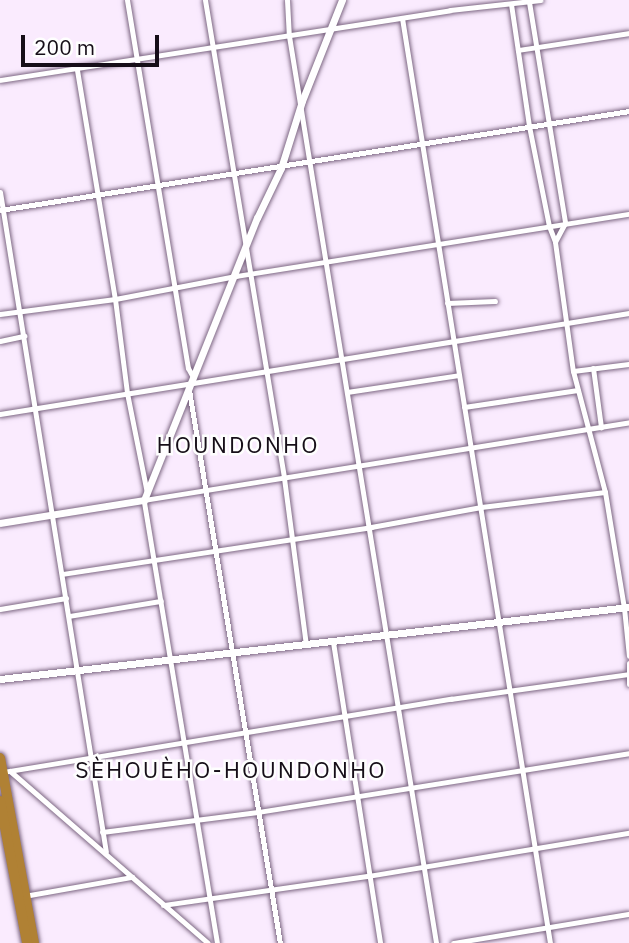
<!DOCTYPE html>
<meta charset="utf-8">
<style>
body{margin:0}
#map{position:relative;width:629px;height:943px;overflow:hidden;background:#faebfe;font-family:"IBM Plex Sans",sans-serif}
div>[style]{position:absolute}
.roads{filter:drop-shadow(0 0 2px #7d6783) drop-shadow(0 0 2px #7d6783)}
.street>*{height:5px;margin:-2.5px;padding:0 2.5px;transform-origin:2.5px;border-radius:2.5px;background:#fff}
.secondary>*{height:7px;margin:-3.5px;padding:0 3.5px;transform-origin:3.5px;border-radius:3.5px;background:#fff}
.highway>*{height:10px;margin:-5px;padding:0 5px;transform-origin:5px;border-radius:5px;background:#b08134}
span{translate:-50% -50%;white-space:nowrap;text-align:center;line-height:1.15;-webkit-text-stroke:5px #fefefe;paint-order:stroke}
.neighbourhood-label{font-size:23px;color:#160e18;letter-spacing:2px}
.scale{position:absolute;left:21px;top:35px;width:138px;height:32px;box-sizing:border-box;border:4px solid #160e18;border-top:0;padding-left:9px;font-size:21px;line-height:24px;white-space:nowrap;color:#160e18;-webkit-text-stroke:5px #fefefe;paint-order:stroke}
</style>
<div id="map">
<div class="roads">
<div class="street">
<div style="left:127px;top:0;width:373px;rotate:80.6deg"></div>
<div style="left:188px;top:368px;width:10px;rotate:61deg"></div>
<div style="left:205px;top:0;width:484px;rotate:80.6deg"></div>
<div style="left:284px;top:478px;width:167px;rotate:82.5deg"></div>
<div style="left:287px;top:0;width:36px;rotate:87deg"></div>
<div style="left:289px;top:36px;width:919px;rotate:80.79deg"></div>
<div style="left:529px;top:2px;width:224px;rotate:80.7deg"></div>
<div style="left:565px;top:223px;width:21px;rotate:118deg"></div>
<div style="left:511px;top:4px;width:123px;rotate:81.6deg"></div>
<div style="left:529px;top:126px;width:102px;rotate:78.7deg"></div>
<div style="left:549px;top:226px;width:17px;rotate:69deg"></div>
<div style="left:555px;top:242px;width:130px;rotate:82.1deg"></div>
<div style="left:573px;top:371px;width:125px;rotate:75.2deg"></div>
<div style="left:605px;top:492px;width:118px;rotate:80.7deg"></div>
<div style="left:624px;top:608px;width:48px;rotate:84.1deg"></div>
<div style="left:402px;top:18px;width:937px;rotate:80.91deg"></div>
<div style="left:518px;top:50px;width:112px;rotate:-8.7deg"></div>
<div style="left:77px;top:70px;width:232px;rotate:80.6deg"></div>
<div style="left:115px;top:299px;width:95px;rotate:82.7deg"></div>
<div style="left:127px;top:393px;width:102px;rotate:78.7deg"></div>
<div style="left:0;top:80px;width:455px;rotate:-8.8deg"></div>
<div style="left:450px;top:10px;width:91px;rotate:-6.3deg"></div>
<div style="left:0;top:192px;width:668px;rotate:80.88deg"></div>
<div style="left:0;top:210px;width:637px;rotate:-8.94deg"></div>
<div style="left:447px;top:303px;width:48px;rotate:-2.4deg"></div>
<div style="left:0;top:314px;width:116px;rotate:-7.4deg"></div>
<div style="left:115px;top:299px;width:123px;rotate:-10.8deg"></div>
<div style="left:236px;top:276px;width:398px;rotate:-9deg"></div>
<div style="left:0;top:341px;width:25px;rotate:-12deg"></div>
<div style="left:593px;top:368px;width:60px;rotate:82.3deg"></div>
<div style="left:573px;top:371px;width:56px;rotate:-7.1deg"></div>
<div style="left:189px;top:390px;width:560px;rotate:80.66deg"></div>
<div style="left:347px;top:392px;width:113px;rotate:-8.6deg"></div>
<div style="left:464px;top:407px;width:115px;rotate:-8.5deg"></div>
<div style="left:0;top:414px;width:637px;rotate:-9.12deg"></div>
<div style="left:62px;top:574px;width:313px;rotate:-8.6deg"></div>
<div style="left:371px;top:527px;width:112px;rotate:-10.3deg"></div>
<div style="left:481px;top:507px;width:125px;rotate:-6.9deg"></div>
<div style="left:0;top:609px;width:67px;rotate:-9.5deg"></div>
<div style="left:69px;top:616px;width:93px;rotate:-9.3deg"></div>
<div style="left:333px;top:642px;width:305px;rotate:81.1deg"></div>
<div style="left:629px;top:663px;width:21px;rotate:90deg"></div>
<div style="left:10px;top:771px;width:262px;rotate:41deg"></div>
<div style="left:3px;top:772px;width:454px;rotate:-9.3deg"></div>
<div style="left:451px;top:699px;width:180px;rotate:-8deg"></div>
<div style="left:102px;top:832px;width:157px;rotate:-7.3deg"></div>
<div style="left:258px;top:812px;width:376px;rotate:-9deg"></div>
<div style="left:24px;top:896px;width:110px;rotate:-10deg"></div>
<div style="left:163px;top:905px;width:207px;rotate:-8.1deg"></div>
<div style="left:368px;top:876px;width:265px;rotate:-9.4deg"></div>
<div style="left:217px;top:943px;width:449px;rotate:-99.4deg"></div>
<div style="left:144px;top:500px;width:491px;rotate:-9.1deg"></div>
<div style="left:453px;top:943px;width:178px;rotate:-9.4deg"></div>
</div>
<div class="secondary">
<div style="left:0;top:523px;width:146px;rotate:-9.1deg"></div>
<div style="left:144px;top:500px;width:304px;rotate:-68.2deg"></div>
<div style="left:257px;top:218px;width:55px;rotate:-64.4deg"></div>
<div style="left:281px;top:168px;width:70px;rotate:-72.6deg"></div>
<div style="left:302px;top:101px;width:109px;rotate:-68.4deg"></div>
<div style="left:0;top:679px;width:633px;rotate:-6.53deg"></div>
</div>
<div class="highway">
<div style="left:0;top:758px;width:188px;rotate:79.6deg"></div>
<div style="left:0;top:801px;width:145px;rotate:79.2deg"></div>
</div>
</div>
<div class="neighbourhood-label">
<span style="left:238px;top:444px">HOUNDONHO</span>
<span style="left:231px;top:769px">SÈHOUÈHO-HOUNDONHO</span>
</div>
<div class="scale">200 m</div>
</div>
